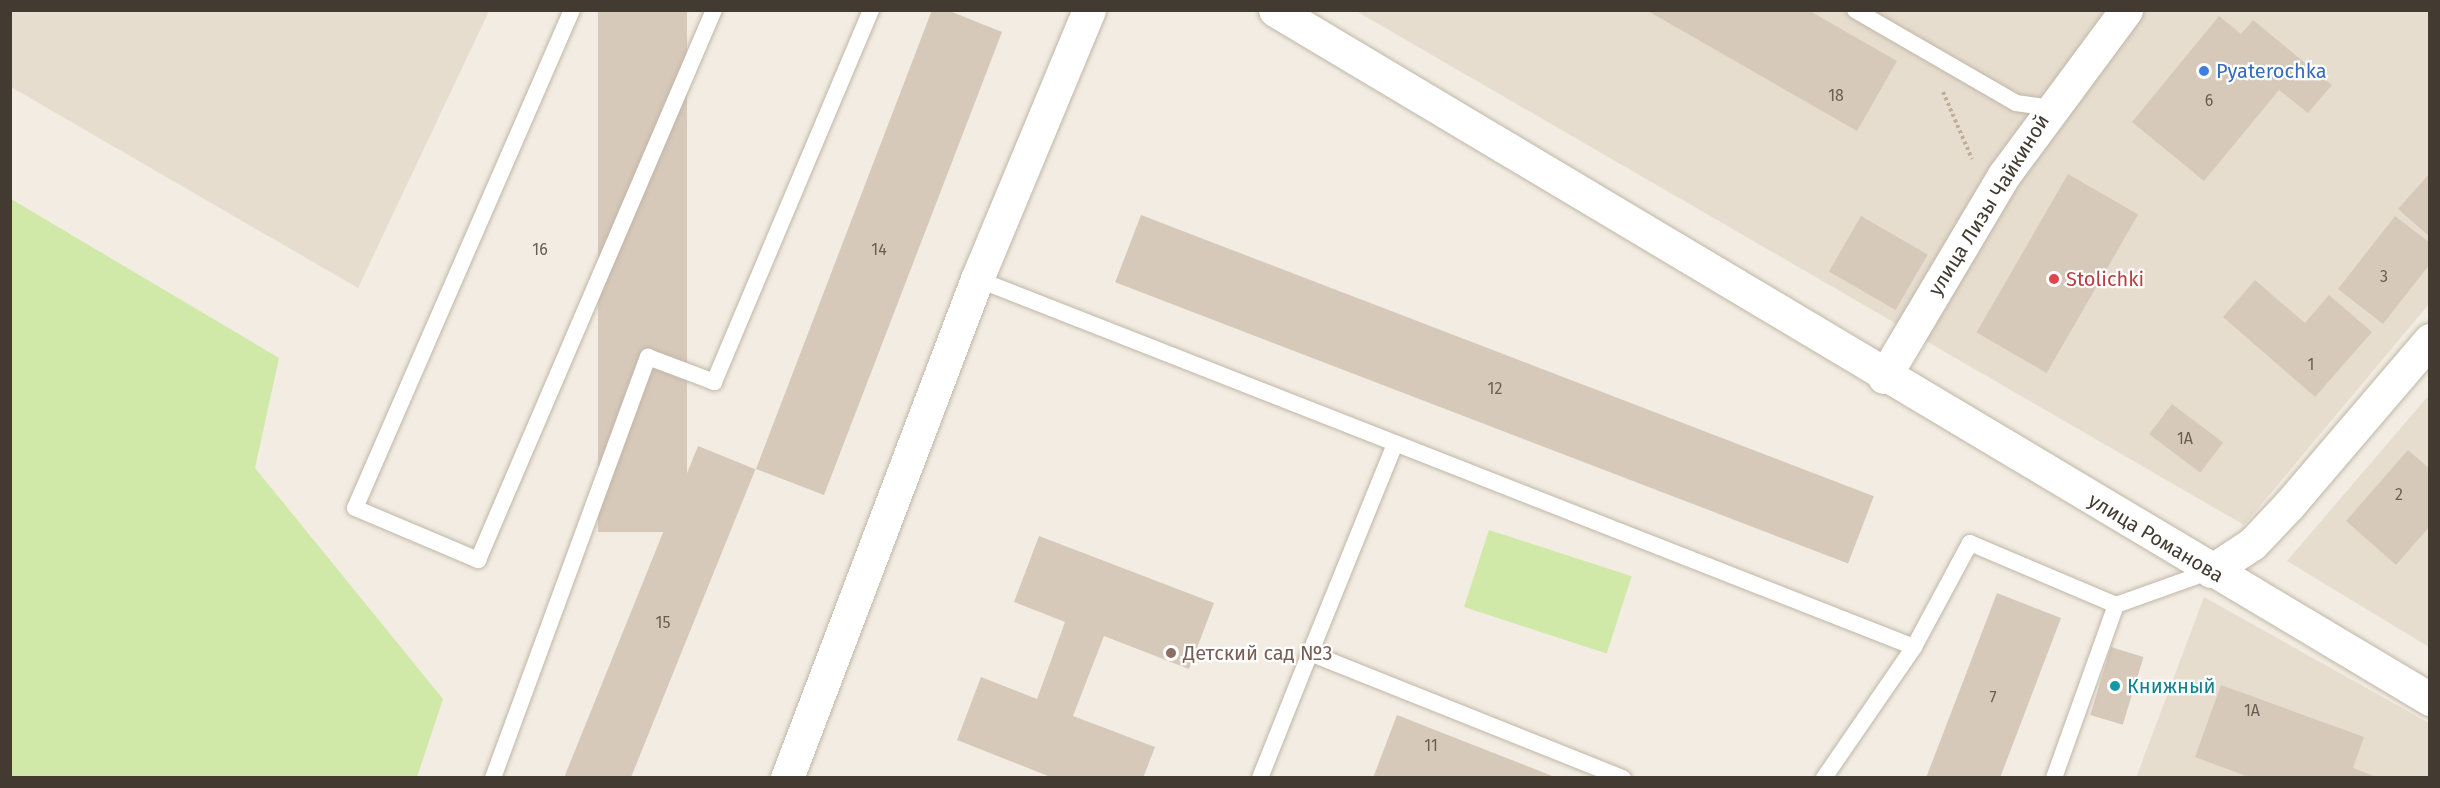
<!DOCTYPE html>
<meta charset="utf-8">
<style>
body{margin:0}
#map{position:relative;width:2440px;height:788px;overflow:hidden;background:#f2ece2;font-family:"Fira Sans",sans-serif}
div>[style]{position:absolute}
.residential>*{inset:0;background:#e6ddcf}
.green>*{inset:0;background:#d0e9a8;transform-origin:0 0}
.building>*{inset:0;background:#d7c9ba;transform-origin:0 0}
.path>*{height:4px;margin-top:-2px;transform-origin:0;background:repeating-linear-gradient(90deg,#c0ae95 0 3px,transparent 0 6px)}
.roads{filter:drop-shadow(0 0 2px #c0b6a7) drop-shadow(0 0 2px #c0b6a7)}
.lane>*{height:16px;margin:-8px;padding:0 8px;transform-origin:8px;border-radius:8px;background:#fff}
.street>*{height:33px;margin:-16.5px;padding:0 16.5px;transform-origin:16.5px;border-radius:16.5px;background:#fff}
.dots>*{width:16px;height:16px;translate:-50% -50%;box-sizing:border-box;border:3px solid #fff;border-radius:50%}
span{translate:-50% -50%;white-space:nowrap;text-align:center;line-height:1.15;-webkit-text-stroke:4.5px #fff;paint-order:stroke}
.number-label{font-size:16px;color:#685e54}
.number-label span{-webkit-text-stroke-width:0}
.shop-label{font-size:20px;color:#366cbe}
.left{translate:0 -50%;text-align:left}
.street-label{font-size:20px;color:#433b32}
.health-label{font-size:20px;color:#be3a42}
.education-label{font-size:20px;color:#785e54}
.culture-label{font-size:20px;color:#0d838f}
.frame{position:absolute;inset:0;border:12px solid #433b32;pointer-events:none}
</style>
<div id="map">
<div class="residential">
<div style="clip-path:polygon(11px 10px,489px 10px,489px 11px,358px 288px,11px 87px)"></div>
<div style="clip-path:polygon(1356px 11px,2429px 11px,2429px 304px,2244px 525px)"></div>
<div style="clip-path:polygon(2429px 395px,2429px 647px,2287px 561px)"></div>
<div style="clip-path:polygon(2204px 597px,2429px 723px,2429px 777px,2136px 778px)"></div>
</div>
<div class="green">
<div style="clip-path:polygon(11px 199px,279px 358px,255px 468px,443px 699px,417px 777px,11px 777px)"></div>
<div style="left:1489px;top:530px;width:150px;height:81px;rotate:18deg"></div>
</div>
<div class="building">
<div style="left:598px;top:10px;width:89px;height:522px"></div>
<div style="clip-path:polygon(932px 10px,947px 10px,1002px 32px,824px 495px,756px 469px)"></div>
<div style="clip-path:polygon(1646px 10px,1808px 10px,1897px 61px,1857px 131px)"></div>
<div style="clip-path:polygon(2219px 16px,2241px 34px,2253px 20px,2332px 85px,2308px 113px,2279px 90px,2204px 181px,2132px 122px)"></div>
<div style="clip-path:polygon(2430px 173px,2430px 237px,2398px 209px)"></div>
<div style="left:2068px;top:174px;width:81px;height:183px;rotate:30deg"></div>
<div style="left:1141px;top:215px;width:785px;height:72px;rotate:21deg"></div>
<div style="left:1861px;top:216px;width:77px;height:64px;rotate:30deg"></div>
<div style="clip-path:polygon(2395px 216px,2430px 243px,2430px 264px,2383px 324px,2338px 289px)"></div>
<div style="clip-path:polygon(2255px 280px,2305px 323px,2329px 295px,2372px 332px,2315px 397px,2223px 317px)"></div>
<div style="left:2172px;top:404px;width:64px;height:38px;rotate:37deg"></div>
<div style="left:698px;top:446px;width:62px;height:356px;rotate:22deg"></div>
<div style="clip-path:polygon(2408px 450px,2430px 469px,2430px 526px,2396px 565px,2346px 521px)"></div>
<div style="clip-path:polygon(1039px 536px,1214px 603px,1189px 669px,1104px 636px,1073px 716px,1155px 747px,1143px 778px,1053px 778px,957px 740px,981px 677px,1037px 699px,1065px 622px,1014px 602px)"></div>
<div style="clip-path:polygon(1997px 593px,2061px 618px,2000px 778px,1926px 778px)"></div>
<div style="left:2111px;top:647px;width:34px;height:71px;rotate:17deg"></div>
<div style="clip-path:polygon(2221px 685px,2364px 737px,2353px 768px,2379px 778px,2251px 778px,2195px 757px)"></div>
<div style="clip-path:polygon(1397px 715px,1555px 777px,1555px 778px,1373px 778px)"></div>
</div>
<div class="path">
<div style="left:1943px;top:92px;width:73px;rotate:66.6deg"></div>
</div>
<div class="roads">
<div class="lane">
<div style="left:572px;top:10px;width:543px;rotate:113.54deg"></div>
<div style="left:355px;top:508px;width:134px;rotate:22.9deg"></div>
<div style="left:478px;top:560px;width:598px;rotate:-66.78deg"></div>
<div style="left:1855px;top:10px;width:186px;rotate:30deg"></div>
<div style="left:2016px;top:103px;width:34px;rotate:8deg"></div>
<div style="left:977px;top:279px;width:1007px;rotate:21.44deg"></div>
<div style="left:1395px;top:444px;width:226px;rotate:112.1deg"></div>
<div style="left:1310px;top:653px;width:337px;rotate:21.8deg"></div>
<div style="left:493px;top:778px;width:449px;rotate:-69.8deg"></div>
<div style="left:648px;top:357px;width:71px;rotate:20.7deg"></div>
<div style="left:714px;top:382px;width:404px;rotate:-67.1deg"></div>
<div style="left:1260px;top:778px;width:135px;rotate:-68.2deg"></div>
<div style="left:1824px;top:778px;width:159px;rotate:-55.5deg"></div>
<div style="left:1914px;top:647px;width:118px;rotate:-61.7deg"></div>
<div style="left:1970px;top:543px;width:159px;rotate:23deg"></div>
<div style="left:2054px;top:778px;width:184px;rotate:-70.3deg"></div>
<div style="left:2116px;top:605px;width:101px;rotate:-19.7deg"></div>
</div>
<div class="street">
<div style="left:1275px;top:10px;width:1345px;rotate:30.82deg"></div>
<div style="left:1884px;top:377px;width:235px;rotate:-59.3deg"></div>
<div style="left:2004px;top:175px;width:205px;rotate:-53.5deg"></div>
<div style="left:2211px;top:571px;width:49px;rotate:-33.4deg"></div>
<div style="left:2252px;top:544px;width:54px;rotate:-46.5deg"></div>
<div style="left:2289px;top:505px;width:217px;rotate:-49.5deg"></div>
<div style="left:787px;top:778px;width:534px;rotate:-69.16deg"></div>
<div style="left:977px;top:279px;width:291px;rotate:-67.4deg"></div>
</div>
</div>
<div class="dots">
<div style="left:2204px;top:71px;background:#3f7fe0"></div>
<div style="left:2054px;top:279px;background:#e0444e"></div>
<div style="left:1171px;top:653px;background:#8d6e63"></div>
<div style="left:2115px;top:686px;background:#0f9aa8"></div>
</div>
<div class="number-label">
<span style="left:1836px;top:96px">18</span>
<span style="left:2209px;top:101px">6</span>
<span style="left:540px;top:250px">16</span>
<span style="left:879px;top:250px">14</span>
<span style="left:2384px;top:277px">3</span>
<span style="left:2311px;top:365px">1</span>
<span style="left:1495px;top:389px">12</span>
<span style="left:2185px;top:439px">1А</span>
<span style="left:2399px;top:495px">2</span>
<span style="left:663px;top:623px">15</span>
<span style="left:1993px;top:698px">7</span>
<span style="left:2252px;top:711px">1А</span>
<span style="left:1431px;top:746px">11</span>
</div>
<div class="shop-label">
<span class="left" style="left:2216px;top:71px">Pyaterochka</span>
</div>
<div class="street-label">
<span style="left:1989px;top:205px;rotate:-58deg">улица Лизы Чайкиной</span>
<span style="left:2156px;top:538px;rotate:31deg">улица Романова</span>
</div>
<div class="health-label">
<span class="left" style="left:2066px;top:279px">Stolichki</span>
</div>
<div class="education-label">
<span class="left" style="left:1183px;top:653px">Детский сад №3</span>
</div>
<div class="culture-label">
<span class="left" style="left:2127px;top:686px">Книжный</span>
</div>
<div class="frame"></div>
</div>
